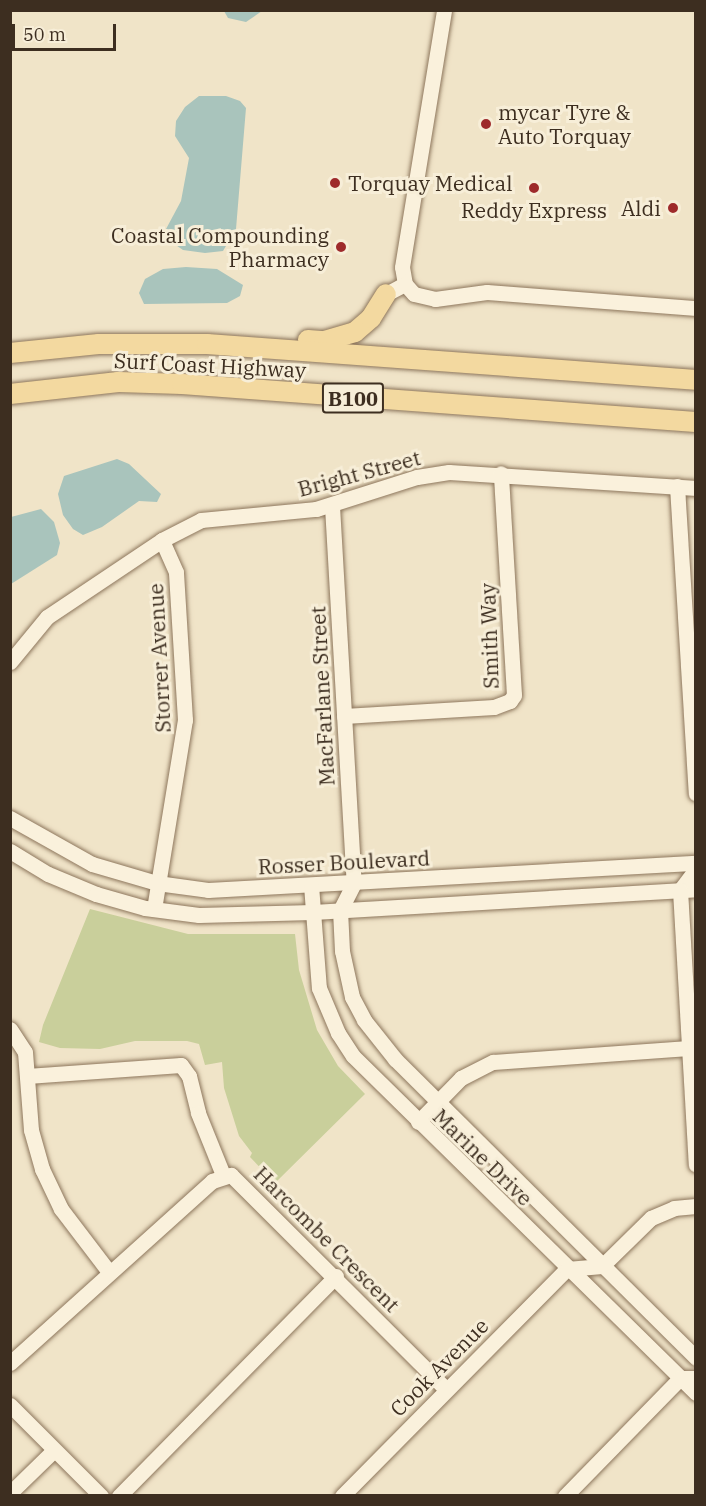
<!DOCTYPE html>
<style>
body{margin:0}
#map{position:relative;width:706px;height:1506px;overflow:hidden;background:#f0e4c8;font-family:"IBM Plex Serif",serif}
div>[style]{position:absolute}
.green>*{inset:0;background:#c9cf9b}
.water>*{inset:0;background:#a9c4bc}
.roads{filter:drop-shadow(0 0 2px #8d765c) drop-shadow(0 0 2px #8d765c)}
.minor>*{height:15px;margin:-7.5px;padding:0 7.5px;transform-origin:7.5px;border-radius:7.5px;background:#faf1dc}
.major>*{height:20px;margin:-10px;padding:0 10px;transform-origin:10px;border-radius:10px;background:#f3d9a0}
.dots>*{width:16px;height:16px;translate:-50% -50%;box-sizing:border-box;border:3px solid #f7eed8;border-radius:50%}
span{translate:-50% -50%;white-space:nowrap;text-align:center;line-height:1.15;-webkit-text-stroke:6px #f7eed8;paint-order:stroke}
.shield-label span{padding:2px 4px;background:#f7eed8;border:2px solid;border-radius:4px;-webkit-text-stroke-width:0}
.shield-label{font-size:20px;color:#3d2e20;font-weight:700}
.poi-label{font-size:21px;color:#3d2e20}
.left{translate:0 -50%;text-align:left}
.right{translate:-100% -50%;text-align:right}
.street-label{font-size:21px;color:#3d2e20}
.frame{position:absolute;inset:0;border:12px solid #3d2e20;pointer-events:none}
.scale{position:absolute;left:12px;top:24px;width:104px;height:27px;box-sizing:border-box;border:3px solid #3d2e20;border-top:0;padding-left:8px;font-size:18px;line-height:21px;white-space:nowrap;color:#3d2e20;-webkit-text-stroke:4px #f7eed8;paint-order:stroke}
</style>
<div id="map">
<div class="green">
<div style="clip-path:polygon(90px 909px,188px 934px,295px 934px,299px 970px,317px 1030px,338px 1066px,365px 1094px,275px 1183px,250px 1157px,252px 1153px,239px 1136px,224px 1088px,222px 1062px,205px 1065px,199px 1044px,187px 1041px,135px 1041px,100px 1049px,60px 1048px,39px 1042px,43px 1025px)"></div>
</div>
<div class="water">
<div style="clip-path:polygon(224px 11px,262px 11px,246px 22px,228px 18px)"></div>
<div style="clip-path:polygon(199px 96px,226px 96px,240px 101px,246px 108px,236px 229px,223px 251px,205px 253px,183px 250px,170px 241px,166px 229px,181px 201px,189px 158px,175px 136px,176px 121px,185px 107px)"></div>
<div style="clip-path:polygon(186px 267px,217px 269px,243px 285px,240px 296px,227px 303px,144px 304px,139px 293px,145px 279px,163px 269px)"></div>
<div style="clip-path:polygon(117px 459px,129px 464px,161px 494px,157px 502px,139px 501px,102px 527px,83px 535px,73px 529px,63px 515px,58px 494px,64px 476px)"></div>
<div style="clip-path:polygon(41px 509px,54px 522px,60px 543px,57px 555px,11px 584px,11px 517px)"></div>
</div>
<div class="roads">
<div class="minor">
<div style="left:405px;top:284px;width:17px;rotate:-100deg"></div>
<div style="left:402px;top:267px;width:260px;rotate:-80.7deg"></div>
<div style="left:386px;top:294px;width:21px;rotate:-28deg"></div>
<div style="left:405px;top:284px;width:13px;rotate:48deg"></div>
<div style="left:414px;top:294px;width:22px;rotate:13deg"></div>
<div style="left:435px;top:299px;width:52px;rotate:-7.7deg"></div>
<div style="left:487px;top:292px;width:210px;rotate:4.4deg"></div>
<div style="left:677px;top:486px;width:308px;rotate:86.5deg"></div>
<div style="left:332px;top:506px;width:378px;rotate:86.7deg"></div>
<div style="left:354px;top:883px;width:30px;rotate:117deg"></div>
<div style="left:340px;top:910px;width:41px;rotate:87.2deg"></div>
<div style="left:342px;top:951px;width:47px;rotate:77.7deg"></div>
<div style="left:352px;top:997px;width:26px;rotate:62deg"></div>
<div style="left:364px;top:1020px;width:50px;rotate:51.5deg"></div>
<div style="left:395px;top:1059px;width:424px;rotate:44.8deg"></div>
<div style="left:10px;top:662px;width:58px;rotate:-50.6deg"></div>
<div style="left:47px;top:617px;width:138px;rotate:-33.8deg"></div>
<div style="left:162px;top:540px;width:44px;rotate:-27.1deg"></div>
<div style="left:201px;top:520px;width:116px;rotate:-5.5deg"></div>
<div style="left:316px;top:509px;width:106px;rotate:-17.6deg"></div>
<div style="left:417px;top:477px;width:32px;rotate:-9deg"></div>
<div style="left:449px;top:472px;width:248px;rotate:3.7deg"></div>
<div style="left:344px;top:716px;width:150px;rotate:-3.4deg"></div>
<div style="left:494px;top:707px;width:17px;rotate:-21deg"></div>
<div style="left:510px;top:701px;width:7px;rotate:-56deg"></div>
<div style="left:514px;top:695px;width:222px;rotate:-93.4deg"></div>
<div style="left:10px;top:818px;width:94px;rotate:29.3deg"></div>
<div style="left:92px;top:864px;width:68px;rotate:16.3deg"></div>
<div style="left:157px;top:883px;width:51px;rotate:7.8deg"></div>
<div style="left:208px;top:890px;width:489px;rotate:-3.2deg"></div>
<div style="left:10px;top:851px;width:44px;rotate:31.2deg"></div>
<div style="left:48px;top:874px;width:52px;rotate:22.6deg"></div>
<div style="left:96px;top:894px;width:51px;rotate:15.9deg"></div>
<div style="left:145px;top:908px;width:54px;rotate:7.4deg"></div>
<div style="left:199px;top:915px;width:114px;rotate:-1.5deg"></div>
<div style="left:313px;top:912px;width:384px;rotate:-3.4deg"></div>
<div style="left:696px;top:869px;width:26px;rotate:127deg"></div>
<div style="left:680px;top:890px;width:275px;rotate:86.7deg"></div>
<div style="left:311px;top:885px;width:103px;rotate:85.6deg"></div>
<div style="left:319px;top:988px;width:49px;rotate:67.1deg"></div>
<div style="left:338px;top:1033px;width:27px;rotate:57deg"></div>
<div style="left:353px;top:1056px;width:481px;rotate:44.5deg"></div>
<div style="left:154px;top:909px;width:192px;rotate:-80.7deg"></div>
<div style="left:185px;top:720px;width:148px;rotate:-93.5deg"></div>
<div style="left:176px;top:572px;width:35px;rotate:-114deg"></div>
<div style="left:10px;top:1029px;width:27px;rotate:57deg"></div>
<div style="left:25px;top:1052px;width:78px;rotate:85.6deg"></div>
<div style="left:31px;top:1130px;width:41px;rotate:74.2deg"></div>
<div style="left:42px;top:1169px;width:44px;rotate:64.6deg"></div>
<div style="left:61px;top:1209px;width:79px;rotate:52.7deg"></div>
<div style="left:27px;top:1076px;width:154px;rotate:-4.1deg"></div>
<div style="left:181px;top:1065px;width:14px;rotate:54deg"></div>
<div style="left:189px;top:1076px;width:38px;rotate:76deg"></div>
<div style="left:198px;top:1113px;width:67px;rotate:68deg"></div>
<div style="left:418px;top:1122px;width:62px;rotate:-45.7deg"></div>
<div style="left:461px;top:1078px;width:36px;rotate:-27deg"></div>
<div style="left:493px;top:1062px;width:196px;rotate:-4.1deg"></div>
<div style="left:10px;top:1363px;width:272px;rotate:-42deg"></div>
<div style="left:212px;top:1181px;width:20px;rotate:-18deg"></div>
<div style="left:231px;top:1175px;width:303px;rotate:44.9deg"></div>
<div style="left:10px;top:1405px;width:129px;rotate:45deg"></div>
<div style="left:10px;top:1493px;width:60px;rotate:-44.3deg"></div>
<div style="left:119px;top:1496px;width:309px;rotate:-45.4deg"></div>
<div style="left:342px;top:1496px;width:320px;rotate:-45.3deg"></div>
<div style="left:567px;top:1269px;width:35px;rotate:-5deg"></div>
<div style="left:602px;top:1266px;width:69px;rotate:-44.4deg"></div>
<div style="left:651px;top:1218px;width:25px;rotate:-23deg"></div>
<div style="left:674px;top:1208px;width:22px;rotate:-5deg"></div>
<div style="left:565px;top:1496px;width:165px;rotate:-45.7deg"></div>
<div style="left:680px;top:1378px;width:16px"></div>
</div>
<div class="major">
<div style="left:308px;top:340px;width:16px;rotate:4deg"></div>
<div style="left:324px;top:341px;width:32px;rotate:-16deg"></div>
<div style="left:355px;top:332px;width:21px;rotate:-41deg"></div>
<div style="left:371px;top:318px;width:28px;rotate:-58deg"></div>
<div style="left:10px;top:353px;width:89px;rotate:-5.8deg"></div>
<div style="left:99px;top:344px;width:108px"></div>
<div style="left:207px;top:344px;width:490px;rotate:4.2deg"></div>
<div style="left:10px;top:394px;width:109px;rotate:-6.3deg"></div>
<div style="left:118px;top:382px;width:64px;rotate:1.8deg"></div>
<div style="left:182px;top:384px;width:515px;rotate:4.23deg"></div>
</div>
</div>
<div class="dots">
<div style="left:486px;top:124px;background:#9e2a2b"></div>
<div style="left:335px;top:183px;background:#9e2a2b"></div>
<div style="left:534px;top:188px;background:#9e2a2b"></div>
<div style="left:673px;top:208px;background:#9e2a2b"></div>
<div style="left:341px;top:247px;background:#9e2a2b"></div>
</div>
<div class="shield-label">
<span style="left:353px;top:398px">B100</span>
</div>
<div class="poi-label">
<span class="left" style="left:498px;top:124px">mycar Tyre &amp;<br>Auto Torquay</span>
<span class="left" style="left:348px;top:183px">Torquay Medical</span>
<span class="right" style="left:661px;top:208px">Aldi</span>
<span style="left:534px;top:210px">Reddy Express</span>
<span class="right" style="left:329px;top:247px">Coastal Compounding<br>Pharmacy</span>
</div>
<div class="street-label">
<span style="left:210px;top:365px;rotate:3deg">Surf Coast Highway</span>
<span style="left:359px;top:473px;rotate:-15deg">Bright Street</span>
<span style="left:489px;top:636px;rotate:-92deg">Smith Way</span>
<span style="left:159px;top:658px;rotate:-93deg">Storrer Avenue</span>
<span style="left:322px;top:696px;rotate:-93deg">MacFarlane Street</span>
<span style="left:344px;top:862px;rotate:-3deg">Rosser Boulevard</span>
<span style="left:483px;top:1157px;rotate:44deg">Marine Drive</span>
<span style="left:327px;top:1239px;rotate:45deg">Harcombe Crescent</span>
<span style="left:439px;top:1367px;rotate:-45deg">Cook Avenue</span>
</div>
<div class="frame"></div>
<div class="scale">50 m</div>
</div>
